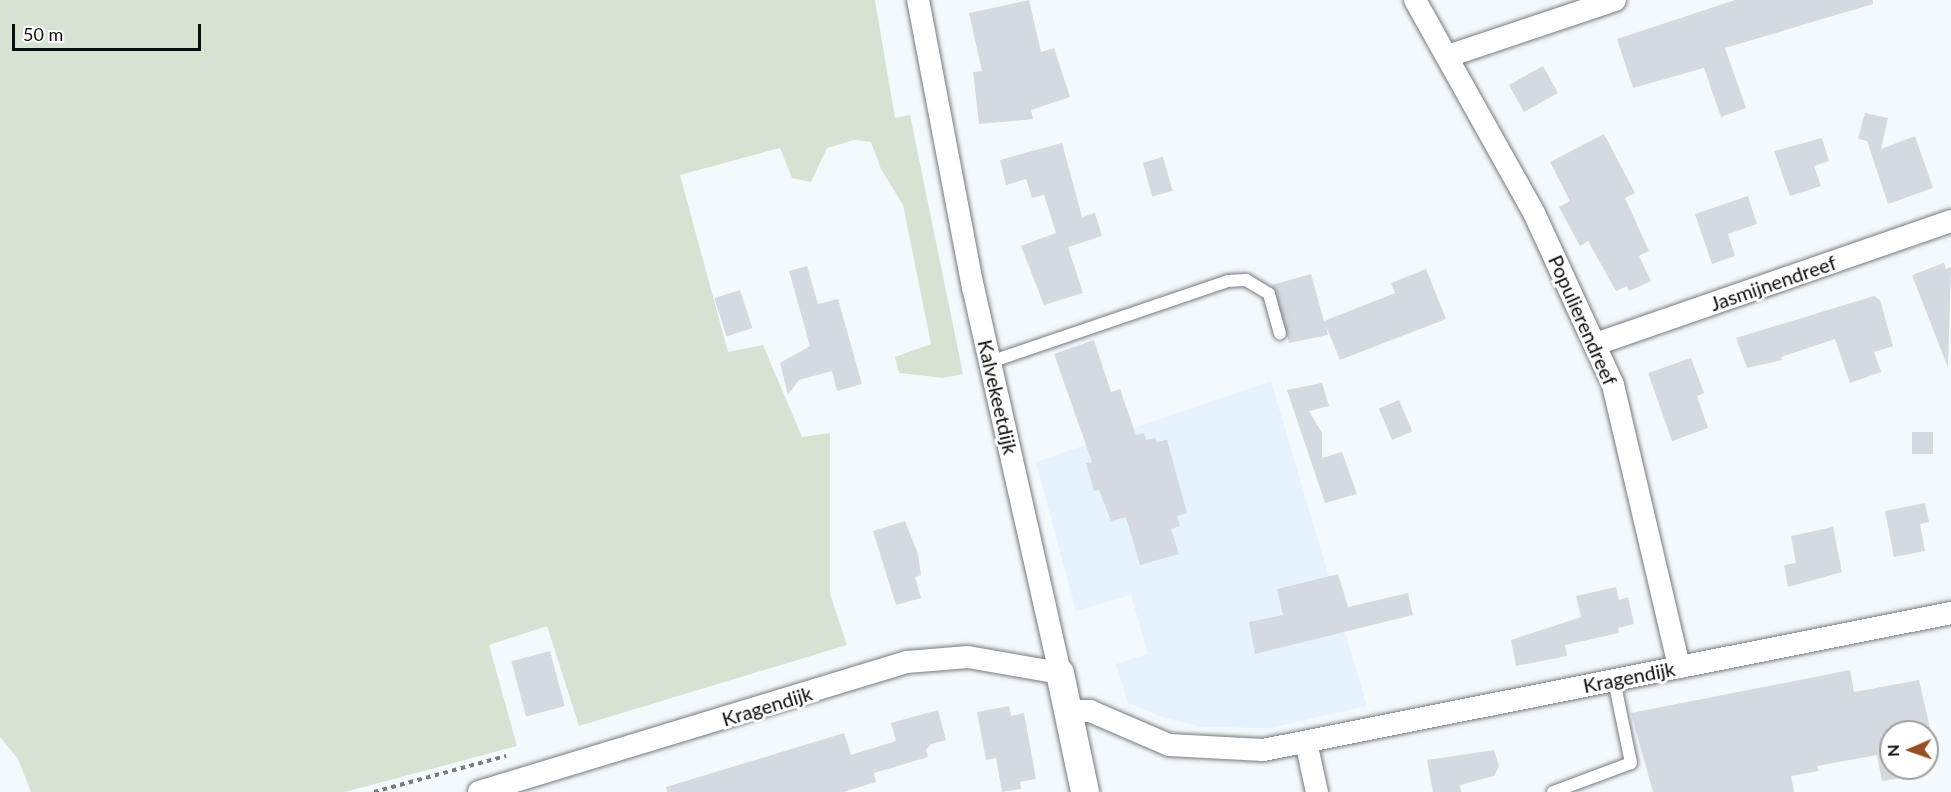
<!DOCTYPE html>
<style>
body{margin:0}
#map{position:relative;width:1951px;height:792px;overflow:hidden;background:#f4f9fe;font-family:Lato,sans-serif}
div>[style]{position:absolute}
.built>*{inset:0;background:#e6f2fe}
.green>*{inset:0;background:#d7e3d2}
.building>*{inset:0;background:#d4dae0;transform-origin:0 0}
.path>*{height:4px;margin-top:-2px;transform-origin:0;background:repeating-linear-gradient(90deg,#7a7d80 0 4.5px,transparent 0 9px)}
.roads{filter:drop-shadow(0 0 2px #757b80) drop-shadow(0 0 2px #757b80)}
.service>*{height:12px;margin:-6px;padding:0 6px;transform-origin:6px;border-radius:6px;background:#fff}
.minor>*{height:22px;margin:-11px;padding:0 11px;transform-origin:11px;border-radius:11px;background:#fff}
.tertiary>*{height:28px;margin:-14px;padding:0 14px;transform-origin:14px;border-radius:14px;background:#fff}
span{translate:-50% -50%;white-space:nowrap;text-align:center;line-height:1.15;-webkit-text-stroke:6px #fff;paint-order:stroke}
.street-label{font-size:20px;color:#0b0c0e}
.north{position:absolute;left:1879px;top:720px;width:60px;height:60px;box-sizing:border-box;background:#fff;border:2px solid #9d9e9f;border-radius:50%;rotate:268deg;font-size:16px;font-weight:700;line-height:24px;text-align:center;color:#0b0c0e}
.north::after{content:'';display:block;margin:auto;width:21px;height:27px;background:#944f25;clip-path:polygon(50% 0,100% 100%,50% 72%,0 100%)}
.scale{position:absolute;left:12px;top:24px;width:189px;height:27px;box-sizing:border-box;border:3px solid #0b0c0e;border-top:0;padding-left:8px;font-size:18px;line-height:21px;white-space:nowrap;color:#0b0c0e;-webkit-text-stroke:4px #fff;paint-order:stroke}
</style>
<div id="map">
<div class="built">
<div style="clip-path:polygon(1271px 381px,1367px 706px,1270px 728px,1201px 727px,1165px 718px,1128px 703px,1116px 664px,1148px 654px,1131px 595px,1076px 611px,1036px 462px)"></div>
</div>
<div class="green">
<div style="clip-path:polygon(0 0,875px 0,895px 118px,910px 115px,963px 374px,943px 378px,899px 373px,895px 357px,931px 344px,903px 205px,881px 169px,871px 142px,854px 140px,827px 148px,811px 182px,792px 178px,780px 148px,680px 175px,728px 352px,763px 345px,802px 437px,830px 433px,830px 594px,847px 645px,579px 726px,547px 626px,489px 645px,517px 746px,345px 792px,31px 792px,18px 759px,0 737px)"></div>
</div>
<div class="building">
<div style="clip-path:polygon(1029px 0,1041px 52px,1054px 48px,1070px 97px,1031px 110px,1033px 119px,979px 124px,973px 72px,982px 71px,969px 13px)"></div>
<div style="clip-path:polygon(1735px 0,1873px 0,1873px 4px,1725px 48px,1746px 108px,1721px 117px,1704px 68px,1633px 88px,1617px 39px)"></div>
<div style="left:1543px;top:66px;width:31px;height:39px;rotate:61deg"></div>
<div style="clip-path:polygon(1865px 113px,1888px 118px,1881px 149px,1915px 136px,1933px 188px,1888px 204px,1867px 141px,1858px 139px)"></div>
<div style="clip-path:polygon(1604px 134px,1635px 193px,1625px 198px,1649px 251px,1639px 256px,1651px 281px,1629px 291px,1627px 286px,1616px 291px,1588px 241px,1580px 246px,1559px 207px,1570px 201px,1550px 162px)"></div>
<div style="clip-path:polygon(1822px 138px,1829px 161px,1814px 166px,1821px 186px,1790px 196px,1774px 151px)"></div>
<div style="clip-path:polygon(1062px 143px,1082px 217px,1095px 213px,1102px 236px,1068px 247px,1083px 293px,1044px 305px,1021px 246px,1056px 233px,1044px 195px,1032px 198px,1026px 179px,1006px 185px,1000px 160px)"></div>
<div style="left:1163px;top:157px;width:35px;height:21px;rotate:74deg"></div>
<div style="clip-path:polygon(1748px 196px,1757px 224px,1728px 234px,1735px 256px,1712px 264px,1695px 214px)"></div>
<div style="clip-path:polygon(1944px 263px,1946px 269px,1951px 267px,1948px 368px,1912px 275px)"></div>
<div style="clip-path:polygon(807px 266px,818px 304px,838px 299px,862px 384px,837px 391px,832px 371px,799px 380px,788px 395px,780px 363px,810px 346px,789px 271px)"></div>
<div style="clip-path:polygon(1426px 269px,1446px 319px,1340px 360px,1326px 326px,1328px 335px,1289px 343px,1272px 285px,1311px 274px,1324px 321px,1395px 293px,1391px 283px)"></div>
<div style="left:740px;top:290px;width:40px;height:27px;rotate:72deg"></div>
<div style="clip-path:polygon(1874px 296px,1880px 300px,1893px 346px,1874px 352px,1881px 372px,1850px 383px,1835px 339px,1781px 357px,1782px 360px,1747px 368px,1736px 338px)"></div>
<div style="clip-path:polygon(1094px 340px,1111px 392px,1120px 389px,1136px 435px,1144px 433px,1146px 440px,1155px 438px,1157px 442px,1167px 440px,1187px 513px,1177px 516px,1180px 526px,1171px 529px,1179px 554px,1140px 565px,1126px 517px,1111px 521px,1099px 490px,1094px 491px,1086px 463px,1092px 462px,1054px 354px)"></div>
<div style="clip-path:polygon(1691px 358px,1704px 393px,1697px 396px,1708px 428px,1672px 441px,1648px 373px)"></div>
<div style="clip-path:polygon(1322px 383px,1329px 406px,1309px 411px,1322px 433px,1322px 458px,1342px 452px,1357px 494px,1325px 503px,1287px 390px)"></div>
<div style="left:1399px;top:400px;width:34px;height:22px;rotate:67deg"></div>
<div style="left:1912px;top:432px;width:21px;height:22px"></div>
<div style="clip-path:polygon(1925px 503px,1929px 522px,1920px 524px,1925px 551px,1894px 557px,1885px 511px)"></div>
<div style="clip-path:polygon(905px 521px,918px 554px,921px 575px,915px 577px,921px 598px,896px 605px,873px 531px)"></div>
<div style="clip-path:polygon(1833px 527px,1842px 572px,1788px 587px,1784px 565px,1796px 563px,1791px 536px)"></div>
<div style="clip-path:polygon(1338px 574px,1348px 607px,1408px 593px,1413px 615px,1255px 654px,1249px 622px,1283px 615px,1277px 589px)"></div>
<div style="clip-path:polygon(1616px 587px,1619px 600px,1628px 597px,1634px 624px,1618px 628px,1619px 633px,1565px 645px,1567px 656px,1516px 666px,1511px 640px,1581px 617px,1576px 596px)"></div>
<div style="left:550px;top:651px;width:57px;height:40px;rotate:75deg"></div>
<div style="clip-path:polygon(1850px 670px,1854px 692px,1919px 680px,1930px 728px,1927px 733px,1891px 732px,1891px 768px,1906px 768px,1901px 778px,1882px 781px,1877px 755px,1817px 766px,1819px 771px,1791px 776px,1794px 792px,1653px 792px,1631px 713px)"></div>
<div style="clip-path:polygon(1009px 706px,1011px 716px,1024px 713px,1036px 779px,1020px 782px,1021px 789px,1002px 792px,996px 758px,986px 760px,977px 712px)"></div>
<div style="clip-path:polygon(938px 710px,946px 740px,931px 744px,926px 750px,928px 757px,874px 773px,876px 782px,843px 792px,667px 792px,666px 787px,844px 733px,851px 755px,896px 741px,891px 723px)"></div>
<div style="clip-path:polygon(1494px 750px,1499px 766px,1494px 776px,1460px 785px,1461px 792px,1433px 792px,1427px 760px)"></div>
</div>
<div class="path">
<div style="left:374px;top:792px;width:137px;rotate:-15.3deg"></div>
</div>
<div class="roads">
<div class="service">
<div style="left:990px;top:362px;width:251px;rotate:-18.8deg"></div>
<div style="left:1228px;top:281px;width:18px;rotate:-3deg"></div>
<div style="left:1246px;top:280px;width:27px;rotate:31deg"></div>
<div style="left:1269px;top:294px;width:41px;rotate:74.6deg"></div>
<div style="left:1553px;top:792px;width:83px;rotate:-20.4deg"></div>
<div style="left:1631px;top:763px;width:85px;rotate:-101.6deg"></div>
</div>
<div class="minor">
<div style="left:1415px;top:0;width:244px;rotate:60.8deg"></div>
<div style="left:1534px;top:213px;width:189px;rotate:65.3deg"></div>
<div style="left:1613px;top:385px;width:290px;rotate:76.8deg"></div>
<div style="left:1448px;top:56px;width:176px;rotate:-18.5deg"></div>
<div style="left:1596px;top:344px;width:376px;rotate:-19.1deg"></div>
<div style="left:1068px;top:711px;width:22px"></div>
<div style="left:1090px;top:711px;width:86px;rotate:23.3deg"></div>
<div style="left:1169px;top:745px;width:94px;rotate:3deg"></div>
<div style="left:1263px;top:750px;width:702px;rotate:-11.26deg"></div>
<div style="left:1306px;top:742px;width:51px;rotate:77.6deg"></div>
<div style="left:479px;top:792px;width:447px;rotate:-16.9deg"></div>
<div style="left:907px;top:662px;width:61px;rotate:-4.7deg"></div>
<div style="left:968px;top:657px;width:93px;rotate:9.9deg"></div>
<div style="left:1060px;top:673px;width:395px;rotate:-102.7deg"></div>
<div style="left:973px;top:288px;width:293px;rotate:-100.8deg"></div>
</div>
<div class="tertiary">
<div style="left:1060px;top:673px;width:122px;rotate:78.1deg"></div>
</div>
</div>
<div class="street-label">
<span style="left:1773px;top:283px;rotate:-19deg">Jasmijnendreef</span>
<span style="left:1583px;top:320px;rotate:66deg">Populierendreef</span>
<span style="left:998px;top:397px;rotate:77deg">Kalvekeetdijk</span>
<span style="left:1629px;top:677px;rotate:-11deg">Kragendijk</span>
<span style="left:767px;top:706px;rotate:-17deg">Kragendijk</span>
</div>
<div class="north">N</div>
<div class="scale">50 m</div>
</div>
